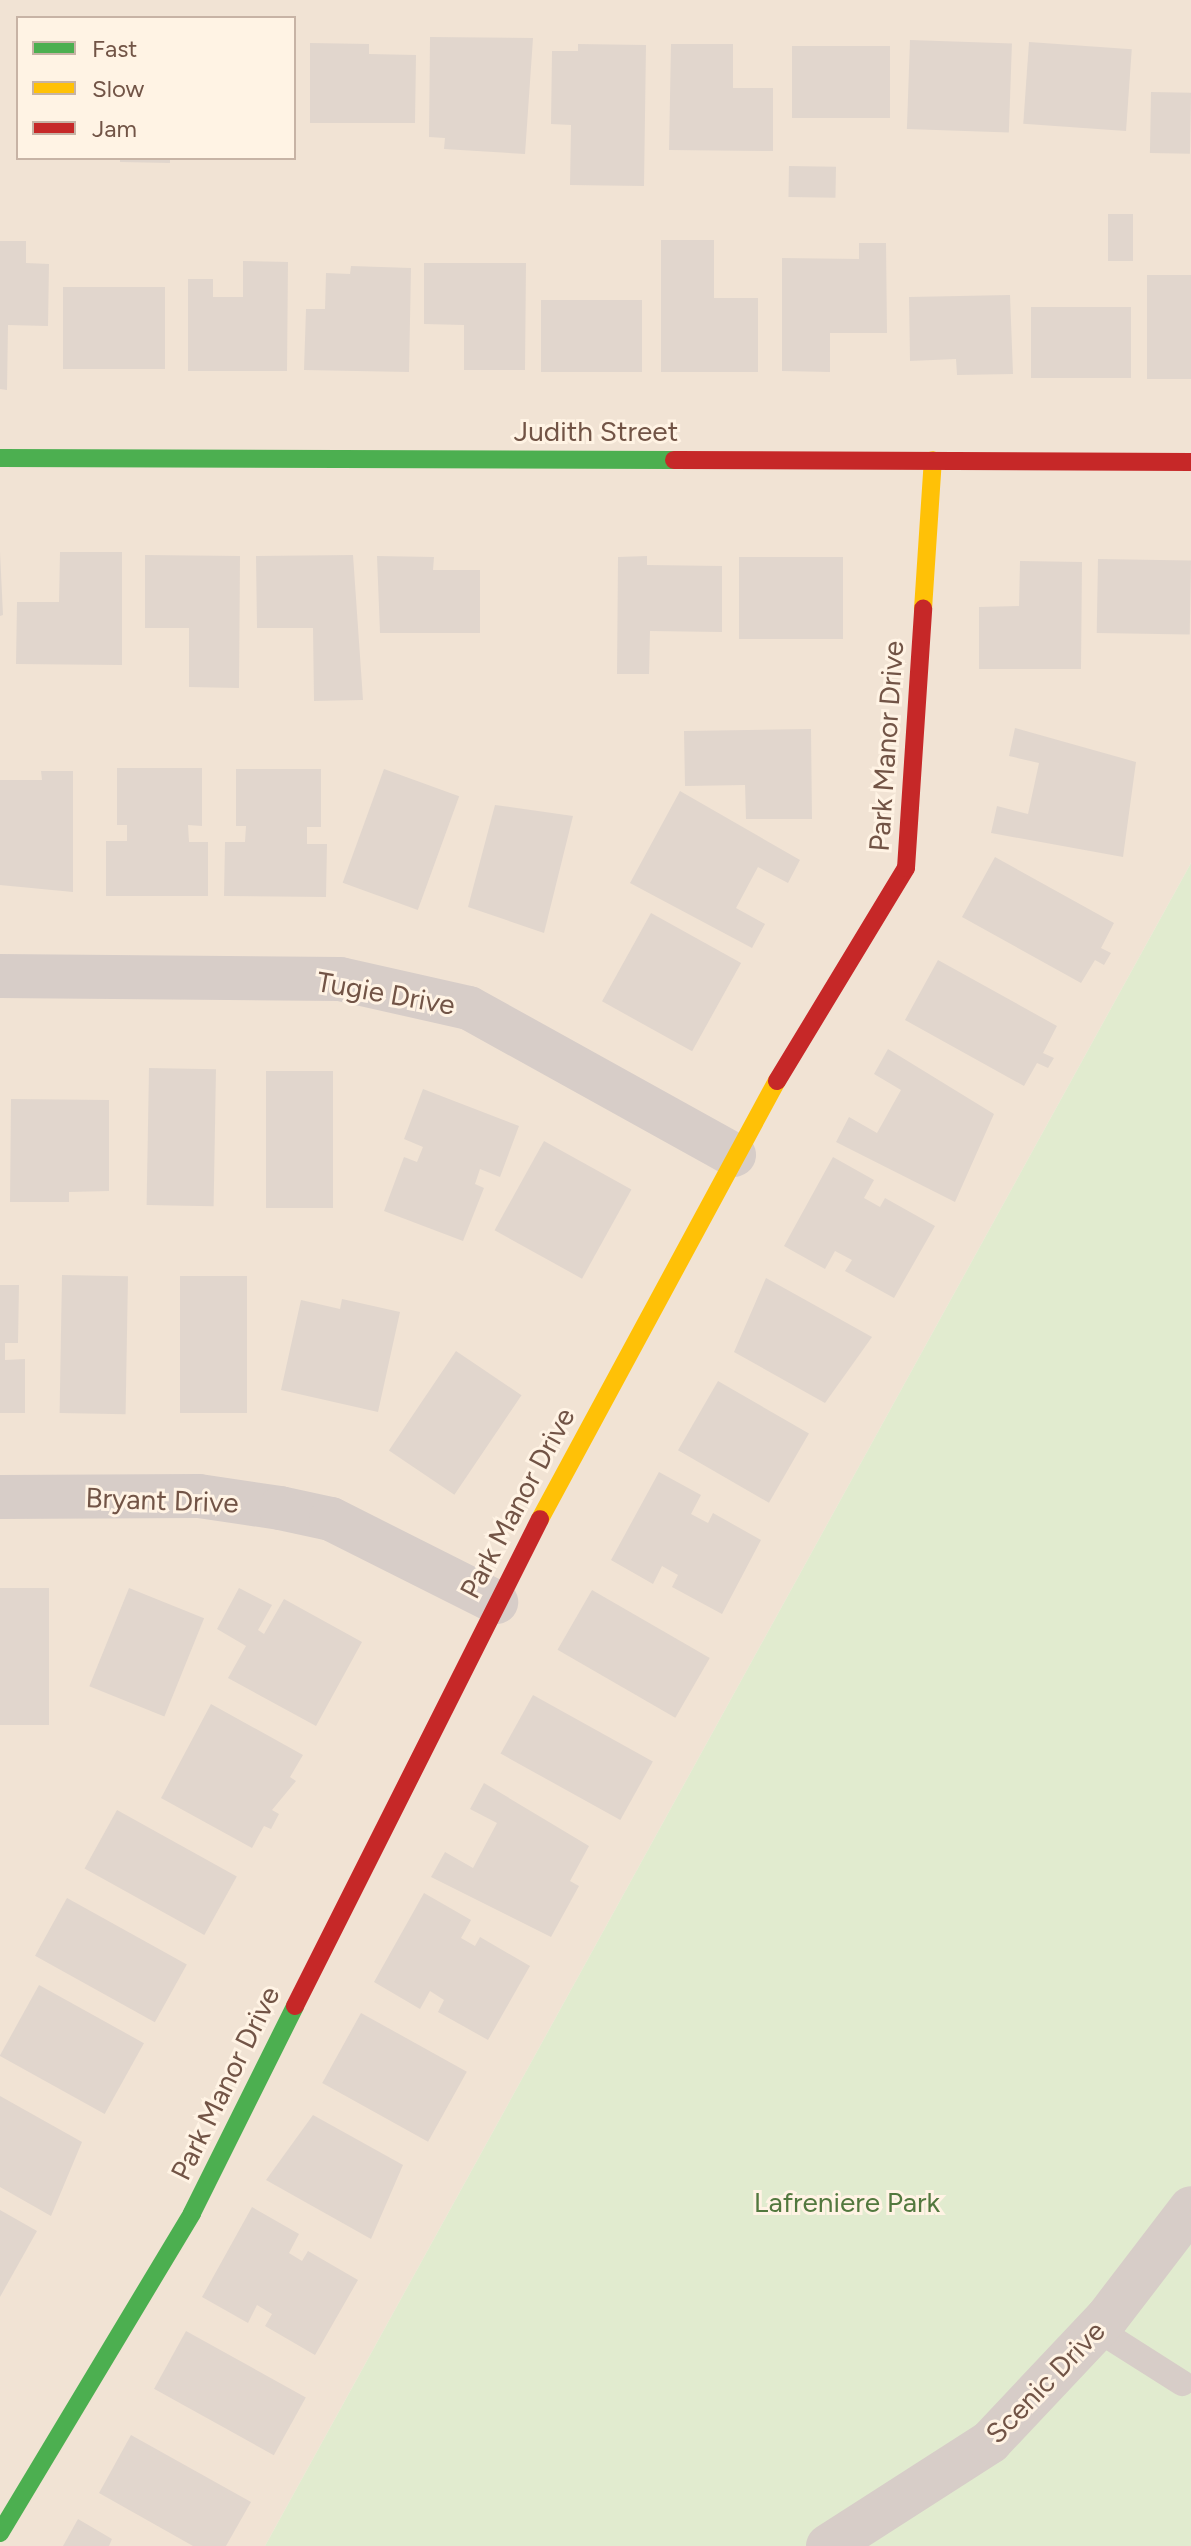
<!DOCTYPE html>
<style>
body{margin:0}
#map{position:relative;width:1191px;height:2546px;overflow:hidden;background:#f5eee5;font-family:Figtree,sans-serif}
div>[style]{position:absolute}
.residential>*{inset:0;background:#f1e3d4}
.green>*{inset:0;background:#e1ebcf}
.building>*{inset:0;background:#e1d6cd;transform-origin:0 0}
.lane>*{height:26px;margin:-13px;padding:0 13px;transform-origin:13px;border-radius:13px;background:#d7cdc8}
.street>*{height:44px;margin:-22px;padding:0 22px;transform-origin:22px;border-radius:22px;background:#d7cdc8}
.fast>*{height:18px;margin:-9px;padding:0 9px;transform-origin:9px;border-radius:9px;background:#4caf50}
.slow>*{height:18px;margin:-9px;padding:0 9px;transform-origin:9px;border-radius:9px;background:#ffc107}
.jam>*{height:18px;margin:-9px;padding:0 9px;transform-origin:9px;border-radius:9px;background:#c62828}
span{translate:-50% -50%;white-space:nowrap;text-align:center;line-height:1.15;-webkit-text-stroke:6px #fff3e4;paint-order:stroke}
.street-label{font-size:28px;color:#725446}
.park-label{font-size:28px;color:#52783e}
.legend{position:absolute;left:16px;top:16px;width:280px;height:144px;box-sizing:border-box;background:#fff3e4;border:2px solid #c7b3a5;margin:0;padding:10px 14px;list-style:none;font-size:24px;color:#725446}
.legend li{display:flex;align-items:center;gap:16px;height:40px}
.legend b{width:40px;border:2px solid #c7b3a5}
</style>
<div id="map">
<div class="residential">
<div style="clip-path:polygon(evenodd,0 0,1191px 0,1191px 863px,265px 2546px,0 2546px,0 0,18px 18px,294px 18px,294px 158px,18px 158px,18px 18px)"></div>
</div>
<div class="green">
<div style="clip-path:polygon(1191px 863px,1191px 2546px,265px 2546px)"></div>
</div>
<div class="building">
<div style="clip-path:polygon(430px 37px,533px 38px,525px 154px,444px 149px,445px 138px,429px 137px)"></div>
<div style="left:910px;top:40px;width:102px;height:89px;rotate:2deg"></div>
<div style="left:1029px;top:42px;width:103px;height:82px;rotate:4deg"></div>
<div style="clip-path:polygon(310px 43px,369px 44px,369px 54px,416px 55px,415px 123px,310px 123px)"></div>
<div style="clip-path:polygon(578px 44px,646px 45px,644px 186px,570px 185px,571px 125px,551px 124px,552px 51px,578px 51px)"></div>
<div style="clip-path:polygon(671px 44px,733px 44px,733px 88px,773px 88px,773px 151px,669px 150px)"></div>
<div style="left:792px;top:46px;width:98px;height:72px"></div>
<div style="left:1151px;top:92px;width:40px;height:61px;rotate:1deg"></div>
<div style="clip-path:polygon(120px 158px,170px 158px,170px 163px,120px 162px)"></div>
<div style="left:789px;top:166px;width:47px;height:31px;rotate:1deg"></div>
<div style="left:1108px;top:214px;width:25px;height:47px"></div>
<div style="clip-path:polygon(661px 240px,714px 240px,714px 298px,758px 298px,758px 372px,661px 372px)"></div>
<div style="clip-path:polygon(0 241px,26px 241px,26px 263px,49px 264px,48px 326px,8px 325px,7px 390px,0 389px)"></div>
<div style="clip-path:polygon(859px 243px,886px 243px,887px 333px,830px 333px,830px 372px,782px 371px,782px 258px,859px 259px)"></div>
<div style="clip-path:polygon(243px 261px,288px 262px,287px 371px,188px 371px,188px 279px,213px 279px,213px 297px,243px 297px)"></div>
<div style="clip-path:polygon(424px 263px,526px 263px,525px 370px,464px 370px,464px 325px,424px 324px)"></div>
<div style="clip-path:polygon(351px 266px,411px 268px,409px 372px,304px 370px,306px 309px,325px 309px,326px 273px,350px 274px)"></div>
<div style="left:1191px;top:275px;width:104px;height:44px;rotate:90deg"></div>
<div style="left:63px;top:287px;width:102px;height:82px"></div>
<div style="clip-path:polygon(1010px 295px,1013px 374px,957px 375px,956px 359px,910px 361px,909px 297px)"></div>
<div style="left:541px;top:300px;width:101px;height:72px"></div>
<div style="left:1031px;top:307px;width:100px;height:71px"></div>
<div style="clip-path:polygon(0 552px,3px 615px,0 616px)"></div>
<div style="clip-path:polygon(60px 552px,122px 552px,122px 665px,16px 664px,17px 602px,59px 602px)"></div>
<div style="clip-path:polygon(145px 555px,240px 556px,239px 688px,189px 687px,189px 628px,145px 628px)"></div>
<div style="clip-path:polygon(353px 555px,363px 700px,314px 701px,313px 628px,257px 628px,256px 556px)"></div>
<div style="clip-path:polygon(377px 556px,434px 557px,433px 570px,480px 570px,480px 633px,380px 633px)"></div>
<div style="clip-path:polygon(647px 556px,647px 565px,722px 566px,722px 632px,650px 631px,649px 674px,617px 674px,618px 557px)"></div>
<div style="left:843px;top:557px;width:82px;height:104px;rotate:90deg"></div>
<div style="left:1098px;top:559px;width:93px;height:74px;rotate:1deg"></div>
<div style="clip-path:polygon(1020px 561px,1082px 562px,1081px 669px,979px 669px,979px 607px,1019px 606px)"></div>
<div style="clip-path:polygon(1015px 728px,1136px 762px,1123px 857px,991px 833px,997px 806px,1028px 814px,1039px 763px,1009px 756px)"></div>
<div style="clip-path:polygon(811px 729px,812px 819px,746px 819px,745px 785px,685px 786px,684px 731px)"></div>
<div style="clip-path:polygon(117px 768px,202px 768px,202px 826px,188px 825px,189px 842px,208px 842px,208px 896px,106px 896px,106px 841px,127px 841px,127px 825px,117px 825px)"></div>
<div style="clip-path:polygon(236px 769px,321px 769px,321px 827px,307px 827px,307px 844px,327px 844px,326px 897px,224px 896px,225px 842px,245px 842px,246px 826px,236px 826px)"></div>
<div style="left:384px;top:769px;width:80px;height:121px;rotate:20deg"></div>
<div style="clip-path:polygon(41px 771px,73px 771px,73px 892px,0 885px,0 780px,42px 780px)"></div>
<div style="clip-path:polygon(680px 791px,800px 860px,788px 883px,758px 867px,736px 908px,765px 924px,752px 948px,630px 883px)"></div>
<div style="clip-path:polygon(495px 805px,573px 816px,544px 933px,468px 907px)"></div>
<div style="clip-path:polygon(995px 857px,1114px 923px,1101px 948px,1111px 953px,1104px 965px,1095px 960px,1081px 983px,962px 917px)"></div>
<div style="left:651px;top:913px;width:103px;height:101px;rotate:29deg"></div>
<div style="clip-path:polygon(938px 960px,1057px 1026px,1043px 1053px,1054px 1058px,1048px 1068px,1037px 1063px,1024px 1086px,905px 1020px)"></div>
<div style="clip-path:polygon(888px 1049px,994px 1114px,955px 1202px,836px 1142px,849px 1117px,877px 1133px,901px 1090px,874px 1074px)"></div>
<div style="left:149px;top:1068px;width:67px;height:137px;rotate:1deg"></div>
<div style="left:266px;top:1071px;width:67px;height:137px"></div>
<div style="clip-path:polygon(423px 1089px,519px 1126px,500px 1177px,480px 1169px,475px 1184px,484px 1188px,463px 1241px,384px 1211px,404px 1157px,417px 1162px,423px 1147px,404px 1139px)"></div>
<div style="clip-path:polygon(11px 1099px,109px 1100px,109px 1191px,69px 1192px,69px 1202px,10px 1202px)"></div>
<div style="left:544px;top:1141px;width:100px;height:102px;rotate:29deg"></div>
<div style="clip-path:polygon(833px 1157px,874px 1180px,864px 1198px,880px 1207px,885px 1198px,935px 1226px,894px 1298px,845px 1271px,852px 1260px,835px 1251px,825px 1269px,784px 1246px)"></div>
<div style="left:62px;top:1275px;width:66px;height:138px;rotate:1deg"></div>
<div style="left:180px;top:1276px;width:67px;height:137px"></div>
<div style="clip-path:polygon(766px 1278px,872px 1337px,825px 1403px,734px 1352px)"></div>
<div style="clip-path:polygon(0 1285px,19px 1285px,18px 1343px,5px 1343px,5px 1360px,25px 1359px,25px 1413px,0 1413px)"></div>
<div style="clip-path:polygon(342px 1299px,400px 1312px,378px 1412px,281px 1390px,301px 1300px,340px 1309px)"></div>
<div style="left:456px;top:1351px;width:79px;height:120px;rotate:34deg"></div>
<div style="left:718px;top:1381px;width:105px;height:80px;rotate:30deg"></div>
<div style="clip-path:polygon(659px 1472px,701px 1495px,691px 1514px,708px 1523px,713px 1513px,761px 1540px,722px 1614px,672px 1587px,678px 1575px,662px 1566px,653px 1584px,611px 1560px)"></div>
<div style="left:0;top:1588px;width:49px;height:137px"></div>
<div style="left:129px;top:1588px;width:81px;height:106px;rotate:22deg"></div>
<div style="clip-path:polygon(239px 1588px,272px 1605px,258px 1630px,264px 1634px,284px 1599px,362px 1642px,316px 1726px,228px 1678px,246px 1646px,217px 1629px)"></div>
<div style="left:592px;top:1590px;width:136px;height:69px;rotate:30deg"></div>
<div style="left:533px;top:1695px;width:137px;height:67px;rotate:29deg"></div>
<div style="clip-path:polygon(211px 1704px,303px 1755px,290px 1777px,296px 1781px,272px 1810px,279px 1814px,271px 1829px,264px 1826px,252px 1848px,161px 1798px)"></div>
<div style="clip-path:polygon(484px 1783px,589px 1846px,570px 1881px,579px 1886px,551px 1937px,431px 1877px,445px 1852px,473px 1868px,497px 1823px,470px 1809px)"></div>
<div style="left:117px;top:1810px;width:137px;height:67px;rotate:29deg"></div>
<div style="clip-path:polygon(424px 1893px,471px 1920px,461px 1938px,475px 1946px,480px 1937px,530px 1966px,488px 2040px,438px 2012px,444px 2000px,430px 1991px,420px 2009px,374px 1982px)"></div>
<div style="left:67px;top:1898px;width:137px;height:66px;rotate:29deg"></div>
<div style="left:39px;top:1985px;width:120px;height:81px;rotate:29deg"></div>
<div style="left:361px;top:2013px;width:121px;height:80px;rotate:29deg"></div>
<div style="clip-path:polygon(0 2096px,82px 2142px,51px 2216px,0 2187px)"></div>
<div style="clip-path:polygon(313px 2115px,403px 2165px,371px 2239px,266px 2180px)"></div>
<div style="clip-path:polygon(252px 2207px,299px 2234px,289px 2253px,302px 2261px,308px 2251px,358px 2280px,315px 2355px,265px 2326px,272px 2314px,257px 2305px,248px 2323px,202px 2297px)"></div>
<div style="clip-path:polygon(0 2210px,37px 2231px,0 2297px)"></div>
<div style="left:186px;top:2331px;width:137px;height:66px;rotate:29deg"></div>
<div style="clip-path:polygon(131px 2435px,251px 2502px,226px 2546px,193px 2546px,99px 2493px)"></div>
<div style="clip-path:polygon(78px 2519px,112px 2539px,109px 2546px,63px 2546px)"></div>
</div>
<div class="lane">
<div style="left:1097px;top:2329px;width:101px;rotate:32.4deg"></div>
</div>
<div class="street">
<div style="left:0;top:976px;width:340px;rotate:0.5deg"></div>
<div style="left:340px;top:979px;width:132px;rotate:12.7deg"></div>
<div style="left:469px;top:1008px;width:303px;rotate:29deg"></div>
<div style="left:0;top:1497px;width:199px;rotate:-0.3deg"></div>
<div style="left:199px;top:1496px;width:82px;rotate:8.4deg"></div>
<div style="left:280px;top:1508px;width:52px;rotate:12.2deg"></div>
<div style="left:331px;top:1519px;width:185px;rotate:26.7deg"></div>
<div style="left:828px;top:2546px;width:193px;rotate:-32.7deg"></div>
<div style="left:990px;top:2442px;width:170px;rotate:-46.7deg"></div>
<div style="left:1107px;top:2318px;width:138px;rotate:-52.6deg"></div>
</div>
<div class="fast">
<div style="left:0;top:458px;width:674px;rotate:0.17deg"></div>
<div style="left:0;top:2533px;width:373px;rotate:-59deg"></div>
<div style="left:192px;top:2213px;width:231px;rotate:-63.5deg"></div>
</div>
<div class="slow">
<div style="left:923px;top:609px;width:149px;rotate:-86.2deg"></div>
<div style="left:540px;top:1519px;width:498px;rotate:-61.6deg"></div>
</div>
<div class="jam">
<div style="left:674px;top:460px;width:517px;rotate:0.22deg"></div>
<div style="left:777px;top:1081px;width:249px;rotate:-58.8deg"></div>
<div style="left:906px;top:868px;width:260px;rotate:-86.2deg"></div>
<div style="left:295px;top:2006px;width:545px;rotate:-63.29deg"></div>
</div>
<div class="street-label">
<span style="left:596px;top:431px">Judith Street</span>
<span style="left:886px;top:746px;rotate:-86deg">Park Manor Drive</span>
<span style="left:386px;top:993px;rotate:10deg">Tugie Drive</span>
<span style="left:162px;top:1500px;rotate:2deg">Bryant Drive</span>
<span style="left:517px;top:1503px;rotate:-62deg">Park Manor Drive</span>
<span style="left:225px;top:2083px;rotate:-64deg">Park Manor Drive</span>
<span style="left:1045px;top:2382px;rotate:-46deg">Scenic Drive</span>
</div>
<div class="park-label">
<span style="left:847px;top:2202px">Lafreniere Park</span>
</div>
<ul class="legend">
<li><b style="height:10px;background:#4caf50"></b>Fast</li>
<li><b style="height:10px;background:#ffc107"></b>Slow</li>
<li><b style="height:10px;background:#c62828"></b>Jam</li>
</ul>
</div>
